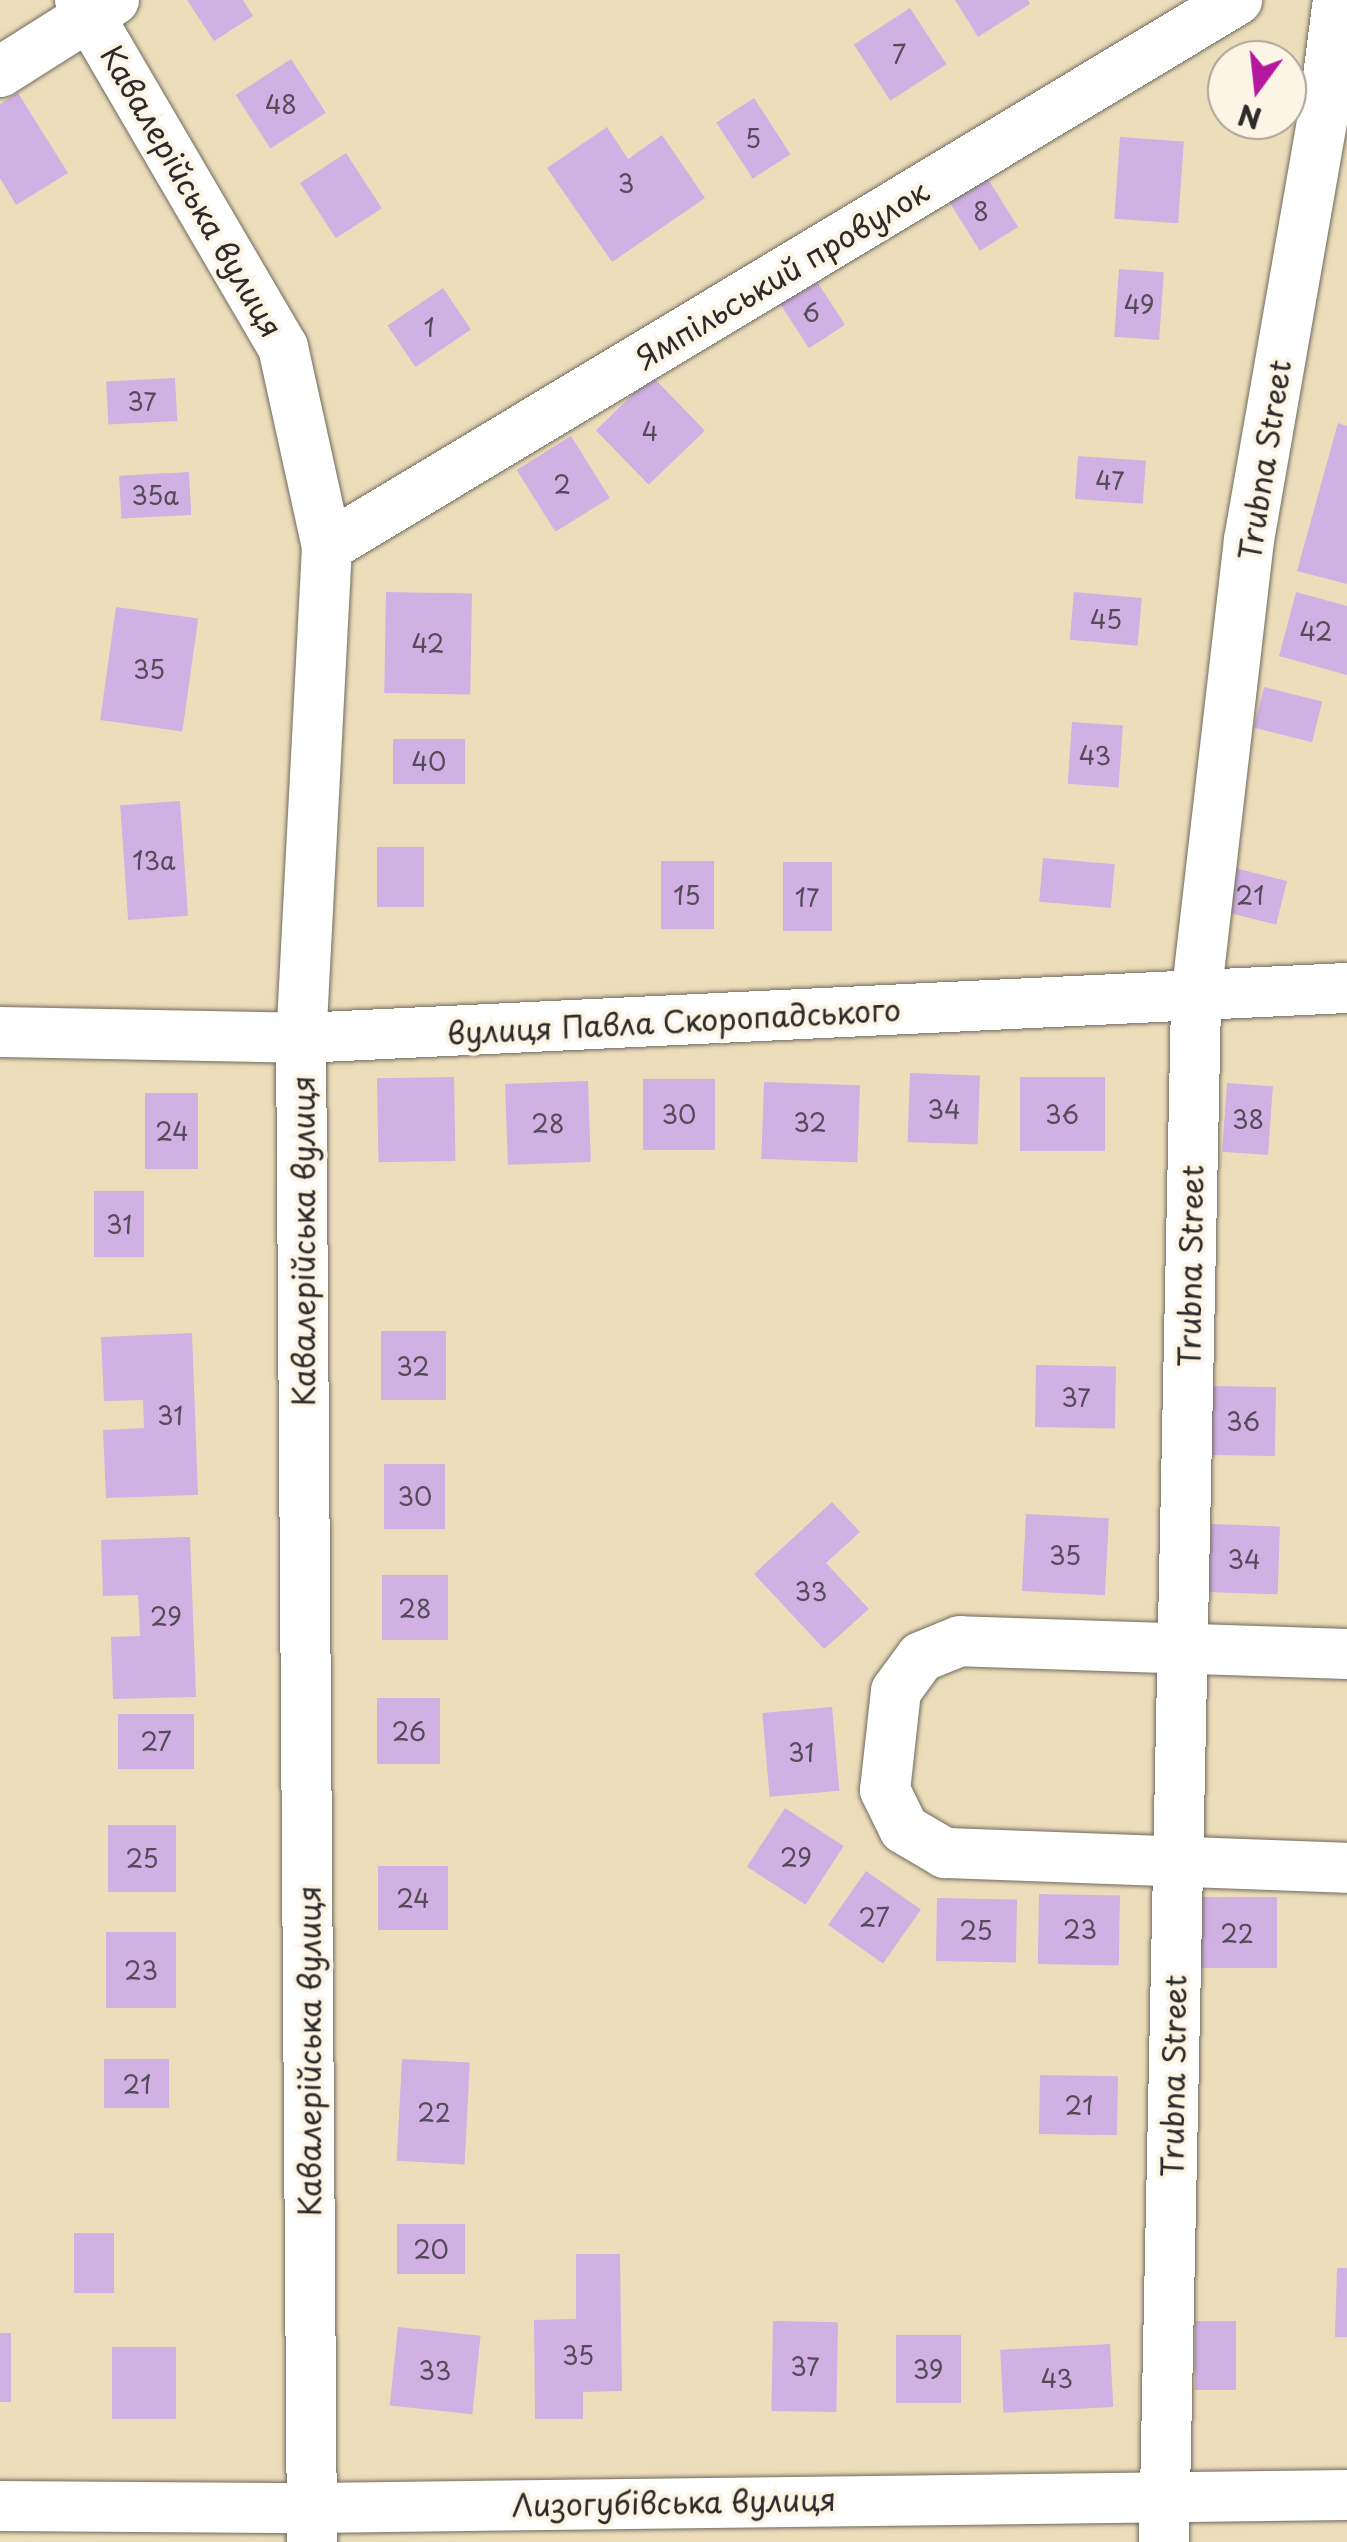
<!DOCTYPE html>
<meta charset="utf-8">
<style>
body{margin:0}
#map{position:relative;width:1347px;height:2542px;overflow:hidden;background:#eddebb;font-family:"Playpen Sans",sans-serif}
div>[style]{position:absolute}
.building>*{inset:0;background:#d1b0e4;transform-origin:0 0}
.roads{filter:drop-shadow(0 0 2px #6f6a5d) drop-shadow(0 0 2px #6f6a5d)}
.street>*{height:50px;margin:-25px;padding:0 25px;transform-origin:25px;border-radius:25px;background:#fff}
span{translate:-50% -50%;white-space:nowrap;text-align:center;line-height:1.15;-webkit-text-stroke:8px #fcf5e5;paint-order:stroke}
.number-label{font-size:25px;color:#544c59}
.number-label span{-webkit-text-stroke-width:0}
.street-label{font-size:30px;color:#2b2b2b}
.north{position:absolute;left:1207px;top:40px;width:100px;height:100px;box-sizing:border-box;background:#fcf5e5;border:2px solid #a8a49b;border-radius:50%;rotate:195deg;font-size:28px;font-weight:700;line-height:40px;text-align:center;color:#2b2b2b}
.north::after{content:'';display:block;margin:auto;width:35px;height:45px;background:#b5179e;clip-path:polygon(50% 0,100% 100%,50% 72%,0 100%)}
</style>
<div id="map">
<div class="building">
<div style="clip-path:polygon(187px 0,243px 0,253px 16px,214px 41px)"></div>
<div style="clip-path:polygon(955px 0,1028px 0,1030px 4px,978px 37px)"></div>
<div style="left:910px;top:8px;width:67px;height:67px;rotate:57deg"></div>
<div style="left:291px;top:59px;width:64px;height:66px;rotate:57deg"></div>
<div style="clip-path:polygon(18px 93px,68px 173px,16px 205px,0 178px,0 104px)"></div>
<div style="left:754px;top:98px;width:67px;height:45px;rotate:57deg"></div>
<div style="clip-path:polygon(607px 127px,628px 159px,662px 135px,705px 198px,612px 262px,547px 168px)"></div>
<div style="left:1120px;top:137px;width:64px;height:82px;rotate:4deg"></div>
<div style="left:346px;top:153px;width:66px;height:55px;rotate:57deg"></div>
<div style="left:983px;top:171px;width:66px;height:45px;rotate:58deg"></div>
<div style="left:1119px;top:269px;width:45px;height:68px;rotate:4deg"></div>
<div style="left:814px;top:277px;width:57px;height:43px;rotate:57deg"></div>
<div style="left:443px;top:288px;width:50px;height:67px;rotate:56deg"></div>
<div style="left:652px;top:376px;width:76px;height:78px;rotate:46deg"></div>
<div style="left:175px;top:378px;width:43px;height:69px;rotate:87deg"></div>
<div style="clip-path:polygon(1338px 423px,1347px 426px,1347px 584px,1297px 571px)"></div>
<div style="left:571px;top:436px;width:73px;height:64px;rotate:58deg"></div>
<div style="left:1078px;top:456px;width:68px;height:43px;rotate:4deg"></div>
<div style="left:189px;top:472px;width:43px;height:70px;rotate:87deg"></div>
<div style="left:386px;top:592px;width:86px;height:101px;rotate:1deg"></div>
<div style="left:1074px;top:592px;width:68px;height:48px;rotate:5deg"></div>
<div style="clip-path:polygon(1296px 592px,1347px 606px,1347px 675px,1279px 656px)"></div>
<div style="left:116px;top:607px;width:83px;height:114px;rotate:8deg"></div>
<div style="left:1264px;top:687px;width:60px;height:42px;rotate:14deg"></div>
<div style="left:1072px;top:722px;width:51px;height:62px;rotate:4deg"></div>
<div style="left:393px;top:739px;width:72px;height:45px"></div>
<div style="left:180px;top:801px;width:115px;height:60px;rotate:86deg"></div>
<div style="left:377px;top:847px;width:47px;height:60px"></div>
<div style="left:1043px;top:858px;width:72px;height:44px;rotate:5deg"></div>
<div style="left:661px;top:861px;width:53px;height:68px"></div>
<div style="left:783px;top:862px;width:49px;height:69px"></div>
<div style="left:1223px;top:865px;width:66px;height:45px;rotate:14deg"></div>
<div style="left:910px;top:1073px;width:70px;height:69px;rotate:2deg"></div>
<div style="left:454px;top:1077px;width:84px;height:77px;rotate:89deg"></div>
<div style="left:1020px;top:1077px;width:85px;height:74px"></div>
<div style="left:643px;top:1079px;width:72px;height:71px"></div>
<div style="left:588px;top:1081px;width:81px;height:83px;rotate:88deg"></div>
<div style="left:764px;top:1082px;width:96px;height:77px;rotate:2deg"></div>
<div style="left:1227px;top:1083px;width:46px;height:69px;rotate:4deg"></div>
<div style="left:145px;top:1093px;width:53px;height:76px"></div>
<div style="left:94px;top:1191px;width:50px;height:66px"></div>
<div style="left:446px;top:1331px;width:69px;height:65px;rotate:90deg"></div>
<div style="clip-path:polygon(192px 1333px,198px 1495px,106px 1498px,103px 1430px,144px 1428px,143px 1400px,104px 1401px,101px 1337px)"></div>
<div style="left:1036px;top:1365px;width:80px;height:62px;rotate:1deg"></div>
<div style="left:1212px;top:1386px;width:64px;height:69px;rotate:1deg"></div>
<div style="left:384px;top:1464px;width:61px;height:65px"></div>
<div style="clip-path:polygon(832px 1502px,860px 1532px,826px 1563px,869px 1609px,824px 1649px,754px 1574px)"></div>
<div style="left:1026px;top:1514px;width:83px;height:77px;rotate:3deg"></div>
<div style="left:1211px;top:1524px;width:69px;height:68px;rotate:2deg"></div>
<div style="clip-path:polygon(190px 1537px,196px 1697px,113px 1699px,111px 1637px,140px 1636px,138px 1595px,103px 1596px,101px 1540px)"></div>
<div style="left:382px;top:1575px;width:66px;height:65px"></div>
<div style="left:377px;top:1698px;width:63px;height:66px"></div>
<div style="left:832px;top:1707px;width:84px;height:70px;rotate:85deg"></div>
<div style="left:118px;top:1714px;width:76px;height:55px"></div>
<div style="left:785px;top:1808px;width:70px;height:70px;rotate:33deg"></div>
<div style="left:108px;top:1825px;width:68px;height:67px"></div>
<div style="left:378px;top:1866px;width:70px;height:64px"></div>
<div style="left:866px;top:1871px;width:67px;height:66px;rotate:35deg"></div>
<div style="left:1039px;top:1894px;width:81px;height:70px;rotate:1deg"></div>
<div style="left:1198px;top:1897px;width:79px;height:71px"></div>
<div style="left:937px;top:1898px;width:80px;height:63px;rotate:1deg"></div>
<div style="left:106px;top:1932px;width:70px;height:76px"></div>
<div style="left:104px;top:2059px;width:65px;height:49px"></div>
<div style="left:402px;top:2059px;width:68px;height:102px;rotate:3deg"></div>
<div style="left:1040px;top:2075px;width:78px;height:59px;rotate:1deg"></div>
<div style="left:397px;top:2224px;width:68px;height:50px"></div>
<div style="left:74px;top:2233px;width:40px;height:60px"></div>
<div style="clip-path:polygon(576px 2254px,620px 2254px,622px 2391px,583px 2392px,583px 2419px,535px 2419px,534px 2320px,576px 2319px)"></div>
<div style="clip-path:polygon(1337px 2268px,1347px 2268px,1347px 2337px,1335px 2337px)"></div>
<div style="left:773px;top:2321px;width:65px;height:90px;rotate:1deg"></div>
<div style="left:1195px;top:2321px;width:41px;height:69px"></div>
<div style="left:398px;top:2327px;width:83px;height:79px;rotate:6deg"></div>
<div style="left:0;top:2333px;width:11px;height:69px"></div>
<div style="left:896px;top:2335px;width:65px;height:68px"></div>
<div style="left:1110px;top:2344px;width:63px;height:110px;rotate:87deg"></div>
<div style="left:112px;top:2347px;width:64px;height:72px"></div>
</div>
<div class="roads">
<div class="street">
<div style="left:80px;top:0;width:402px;rotate:59.7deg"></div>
<div style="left:283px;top:347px;width:205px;rotate:77.6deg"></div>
<div style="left:327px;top:547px;width:492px;rotate:93deg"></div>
<div style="left:301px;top:1038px;width:1504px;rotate:89.58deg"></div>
<div style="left:0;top:72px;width:135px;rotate:-32.3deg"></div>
<div style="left:327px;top:547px;width:1062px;rotate:-31.01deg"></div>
<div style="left:0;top:1032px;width:301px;rotate:1.1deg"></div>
<div style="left:301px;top:1038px;width:1047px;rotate:-2.74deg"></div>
<div style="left:1347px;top:1654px;width:387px;rotate:-178.1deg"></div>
<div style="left:960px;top:1641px;width:42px;rotate:157.7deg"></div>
<div style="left:921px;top:1657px;width:42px;rotate:126.3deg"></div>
<div style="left:896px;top:1691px;width:100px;rotate:96.3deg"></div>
<div style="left:885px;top:1790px;width:43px;rotate:64deg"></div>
<div style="left:904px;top:1829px;width:48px;rotate:30.3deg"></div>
<div style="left:945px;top:1853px;width:402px;rotate:2.1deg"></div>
<div style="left:0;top:2506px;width:312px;rotate:0.4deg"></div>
<div style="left:312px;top:2508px;width:1035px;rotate:-0.72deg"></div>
<div style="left:1164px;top:2542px;width:1544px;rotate:-88.81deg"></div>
<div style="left:1196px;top:998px;width:461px;rotate:-83.4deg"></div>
<div style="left:1249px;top:540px;width:431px;rotate:-80.1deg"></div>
<div style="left:1323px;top:115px;width:116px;rotate:-82.6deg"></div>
</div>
</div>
<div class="number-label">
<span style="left:899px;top:54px">7</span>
<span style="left:281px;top:104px">48</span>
<span style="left:753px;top:138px">5</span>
<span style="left:626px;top:183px">3</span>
<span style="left:981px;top:211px">8</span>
<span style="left:1139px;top:304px">49</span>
<span style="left:811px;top:312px">6</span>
<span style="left:429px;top:327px">1</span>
<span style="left:142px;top:401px">37</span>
<span style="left:650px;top:431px">4</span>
<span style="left:1110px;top:480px">47</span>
<span style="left:562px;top:484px">2</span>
<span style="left:155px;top:495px">35а</span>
<span style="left:1106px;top:619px">45</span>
<span style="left:1316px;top:631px">42</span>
<span style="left:428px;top:643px">42</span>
<span style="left:149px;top:669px">35</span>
<span style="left:1095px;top:755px">43</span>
<span style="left:429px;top:761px">40</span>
<span style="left:154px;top:860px">13а</span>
<span style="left:687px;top:895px">15</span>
<span style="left:1250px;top:895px">21</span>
<span style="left:807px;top:897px">17</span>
<span style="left:944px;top:1109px">34</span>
<span style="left:679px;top:1114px">30</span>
<span style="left:1062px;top:1114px">36</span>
<span style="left:1248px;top:1119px">38</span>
<span style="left:810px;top:1122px">32</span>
<span style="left:548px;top:1123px">28</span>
<span style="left:172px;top:1131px">24</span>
<span style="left:119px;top:1224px">31</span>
<span style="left:413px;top:1366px">32</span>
<span style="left:1076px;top:1397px">37</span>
<span style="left:170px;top:1415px">31</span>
<span style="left:1243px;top:1421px">36</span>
<span style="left:415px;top:1496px">30</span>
<span style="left:1065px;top:1555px">35</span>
<span style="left:1244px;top:1559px">34</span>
<span style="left:811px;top:1591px">33</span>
<span style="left:415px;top:1608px">28</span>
<span style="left:166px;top:1616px">29</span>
<span style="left:409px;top:1731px">26</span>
<span style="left:156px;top:1741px">27</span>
<span style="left:801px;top:1752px">31</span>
<span style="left:796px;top:1857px">29</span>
<span style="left:142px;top:1858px">25</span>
<span style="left:413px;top:1898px">24</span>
<span style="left:874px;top:1917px">27</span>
<span style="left:1080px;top:1929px">23</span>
<span style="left:976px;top:1930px">25</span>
<span style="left:1237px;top:1933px">22</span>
<span style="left:141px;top:1970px">23</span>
<span style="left:137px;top:2084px">21</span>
<span style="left:1079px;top:2105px">21</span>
<span style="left:434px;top:2112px">22</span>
<span style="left:431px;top:2249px">20</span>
<span style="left:578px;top:2355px">35</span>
<span style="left:805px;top:2366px">37</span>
<span style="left:928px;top:2369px">39</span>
<span style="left:435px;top:2370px">33</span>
<span style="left:1057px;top:2378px">43</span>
</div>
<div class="street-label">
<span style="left:192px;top:191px;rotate:60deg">Кавалерійська вулиця</span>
<span style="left:782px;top:274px;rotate:-31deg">Ямпільський провулок</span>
<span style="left:1264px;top:460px;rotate:-81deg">Trubna Street</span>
<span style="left:674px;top:1021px;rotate:-3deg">вулиця Павла Скоропадського</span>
<span style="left:303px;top:1241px;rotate:-90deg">Кавалерійська вулиця</span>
<span style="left:1190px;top:1266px;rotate:-89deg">Trubna Street</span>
<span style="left:309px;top:2051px;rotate:-90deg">Кавалерійська вулиця</span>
<span style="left:1173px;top:2076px;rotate:-89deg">Trubna Street</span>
<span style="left:674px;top:2502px;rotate:-1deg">Лизогубівська вулиця</span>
</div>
<div class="north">N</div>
</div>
